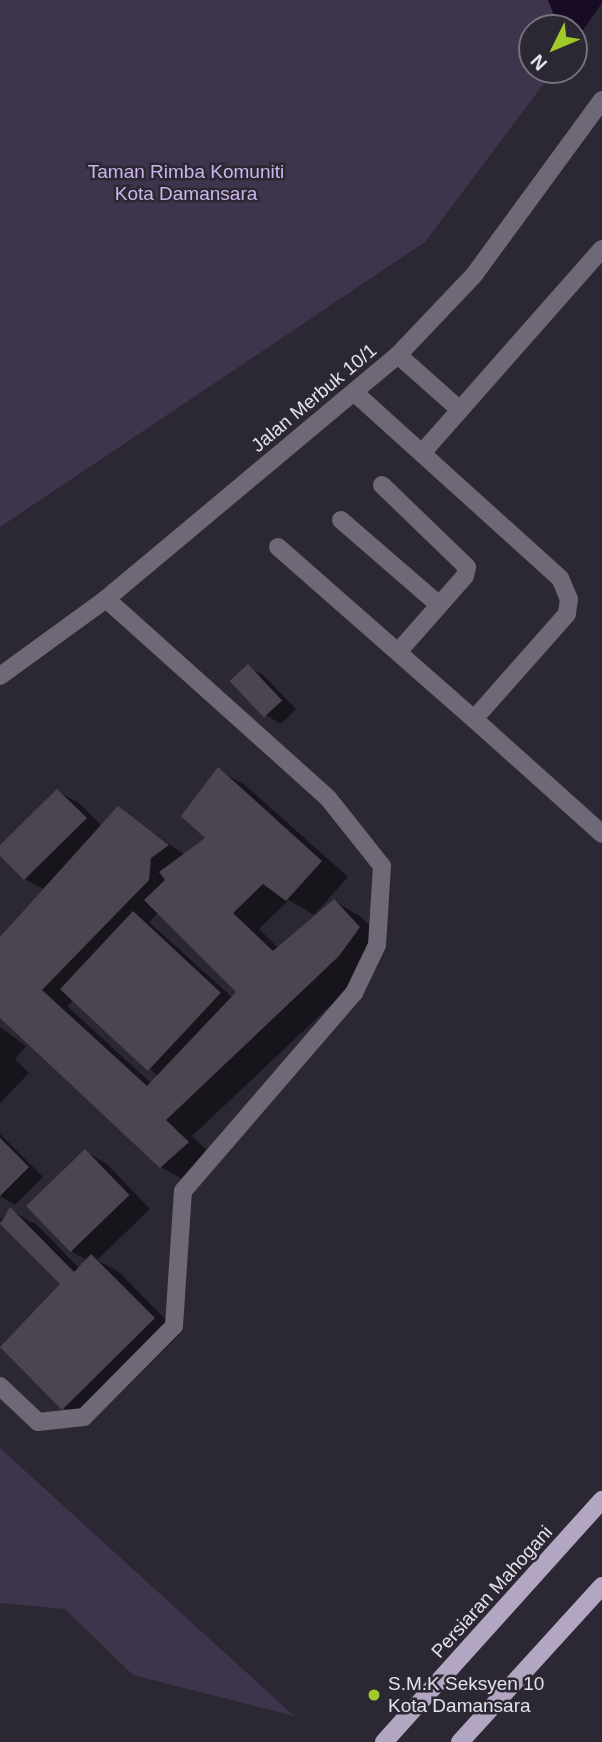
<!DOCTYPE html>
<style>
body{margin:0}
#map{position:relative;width:602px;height:1742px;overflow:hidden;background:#2c2833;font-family:Arial,sans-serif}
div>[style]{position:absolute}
.green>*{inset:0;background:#3e344c}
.water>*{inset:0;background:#180c25}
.shadow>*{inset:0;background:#0007}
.building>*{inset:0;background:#4b4552;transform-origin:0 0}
.minor>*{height:18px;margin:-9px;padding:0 9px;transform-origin:9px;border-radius:9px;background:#6e6877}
.major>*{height:18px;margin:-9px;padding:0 9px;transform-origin:9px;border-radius:9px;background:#b2a6c3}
.dots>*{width:19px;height:19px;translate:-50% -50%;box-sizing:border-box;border:4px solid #2c2833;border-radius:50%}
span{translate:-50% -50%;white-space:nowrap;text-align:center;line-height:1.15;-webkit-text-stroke:5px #2c2833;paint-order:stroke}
.park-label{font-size:19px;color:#cbb4ec}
.street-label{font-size:19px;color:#e4e1e9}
.poi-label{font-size:19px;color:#e4e1e9}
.left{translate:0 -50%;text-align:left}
.north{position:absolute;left:518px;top:14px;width:70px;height:70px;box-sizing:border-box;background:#2c2833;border:2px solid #76727c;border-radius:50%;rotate:227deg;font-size:19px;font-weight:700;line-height:28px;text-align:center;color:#e4e1e9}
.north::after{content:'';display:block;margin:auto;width:24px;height:32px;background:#a1c92a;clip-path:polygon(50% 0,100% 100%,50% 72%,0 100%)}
</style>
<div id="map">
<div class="green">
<div style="clip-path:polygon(0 0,548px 0,559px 28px,532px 28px,532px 70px,554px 70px,425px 242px,0 527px)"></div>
<div style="clip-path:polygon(0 1448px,294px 1716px,133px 1675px,65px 1609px,0 1603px)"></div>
</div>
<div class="water">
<div style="clip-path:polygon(548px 0,602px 0,602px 3px,574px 43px,574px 28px,559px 28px)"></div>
</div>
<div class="shadow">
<div style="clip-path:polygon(248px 667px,263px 675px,296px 709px,281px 724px,266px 715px)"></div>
<div style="clip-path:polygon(evenodd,218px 770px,245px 785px,348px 877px,314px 915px,289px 900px,259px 929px,279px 949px,334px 901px,361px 917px,386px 943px,366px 972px,192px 1136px,214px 1158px,188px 1182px,161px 1167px,0 1015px,0 940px,45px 890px,25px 879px,0 848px,57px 791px,79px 803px,102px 826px,118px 808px,185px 855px,208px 838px,218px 770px,159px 912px,239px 992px,233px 998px,149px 922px,159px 912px,218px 770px,74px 1000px,158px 1076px,151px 1083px,67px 1006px,74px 1000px)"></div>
<div style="clip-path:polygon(0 1027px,26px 1046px,15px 1059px,29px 1073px,0 1103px)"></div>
<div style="clip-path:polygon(0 1134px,43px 1177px,15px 1205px,0 1196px)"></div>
<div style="clip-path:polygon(85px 1151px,107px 1164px,150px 1209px,97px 1260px,119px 1272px,180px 1334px,90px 1424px,63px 1408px,1px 1346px,63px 1284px,0 1220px,10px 1210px,37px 1225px,80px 1269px,88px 1261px,71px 1251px,28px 1206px)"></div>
</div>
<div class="building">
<div style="left:248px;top:664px;width:50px;height:25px;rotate:47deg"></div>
<div style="clip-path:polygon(218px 767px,322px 861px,286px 901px,263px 884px,233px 913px,273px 951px,334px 899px,360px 927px,339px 956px,166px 1120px,189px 1142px,160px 1168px,0 1018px,0 937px,118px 806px,169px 845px,151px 858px,149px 880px,42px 990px,147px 1086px,236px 992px,144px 900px,165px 880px,159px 872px,205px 838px,181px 816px)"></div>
<div style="clip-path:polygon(57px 789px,87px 818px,24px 880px,0 856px,0 845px)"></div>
<div style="left:133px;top:911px;width:120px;height:107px;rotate:43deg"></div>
<div style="clip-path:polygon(0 1138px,29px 1167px,0 1196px)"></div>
<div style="left:85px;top:1149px;width:64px;height:82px;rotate:46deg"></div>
<div style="clip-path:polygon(10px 1207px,74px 1272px,91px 1254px,155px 1318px,62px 1410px,0 1347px,60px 1284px,0 1224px)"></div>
</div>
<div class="minor">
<div style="left:398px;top:355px;width:83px;rotate:41.6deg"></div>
<div style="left:355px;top:393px;width:276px;rotate:42.1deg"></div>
<div style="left:560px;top:578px;width:23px;rotate:67deg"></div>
<div style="left:569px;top:599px;width:15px;rotate:98deg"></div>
<div style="left:567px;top:614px;width:140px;rotate:131.5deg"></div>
<div style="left:474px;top:719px;width:172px;rotate:41.9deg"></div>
<div style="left:422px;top:453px;width:272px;rotate:-48.6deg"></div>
<div style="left:382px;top:485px;width:118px;rotate:44deg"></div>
<div style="left:467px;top:567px;width:9px;rotate:103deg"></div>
<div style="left:465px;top:576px;width:101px;rotate:131.4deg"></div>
<div style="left:341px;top:520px;width:130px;rotate:40.9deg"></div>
<div style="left:278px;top:547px;width:261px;rotate:41.3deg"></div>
<div style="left:0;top:676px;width:131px;rotate:-36deg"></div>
<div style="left:106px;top:599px;width:381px;rotate:-39.9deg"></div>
<div style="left:398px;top:355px;width:110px;rotate:-46.5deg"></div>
<div style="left:474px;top:275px;width:217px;rotate:-53.8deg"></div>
<div style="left:0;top:1386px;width:52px;rotate:43.5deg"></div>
<div style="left:38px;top:1422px;width:46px;rotate:-6.2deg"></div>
<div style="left:84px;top:1417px;width:128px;rotate:-45.3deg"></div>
<div style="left:174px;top:1326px;width:135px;rotate:-86.2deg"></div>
<div style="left:183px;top:1191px;width:262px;rotate:-49.2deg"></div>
<div style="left:354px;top:993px;width:53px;rotate:-64.4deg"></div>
<div style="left:377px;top:945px;width:79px;rotate:-86.4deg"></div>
<div style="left:382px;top:866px;width:87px;rotate:-128.5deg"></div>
<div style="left:328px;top:798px;width:298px;rotate:-138.1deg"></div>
</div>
<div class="major">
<div style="left:384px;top:1742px;width:326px;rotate:-48deg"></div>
<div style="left:460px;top:1742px;width:211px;rotate:-47.7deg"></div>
</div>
<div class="dots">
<div style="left:374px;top:1695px;background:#a1c92a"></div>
</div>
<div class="park-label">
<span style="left:186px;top:183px">Taman Rimba Komuniti<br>Kota Damansara</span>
</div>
<div class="street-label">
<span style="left:314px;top:398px;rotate:-40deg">Jalan Merbuk 10/1</span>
<span style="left:492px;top:1592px;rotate:-48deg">Persiaran Mahogani</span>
</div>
<div class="poi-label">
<span class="left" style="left:388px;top:1695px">S.M.K Seksyen 10<br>Kota Damansara</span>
</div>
<div class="north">N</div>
</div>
